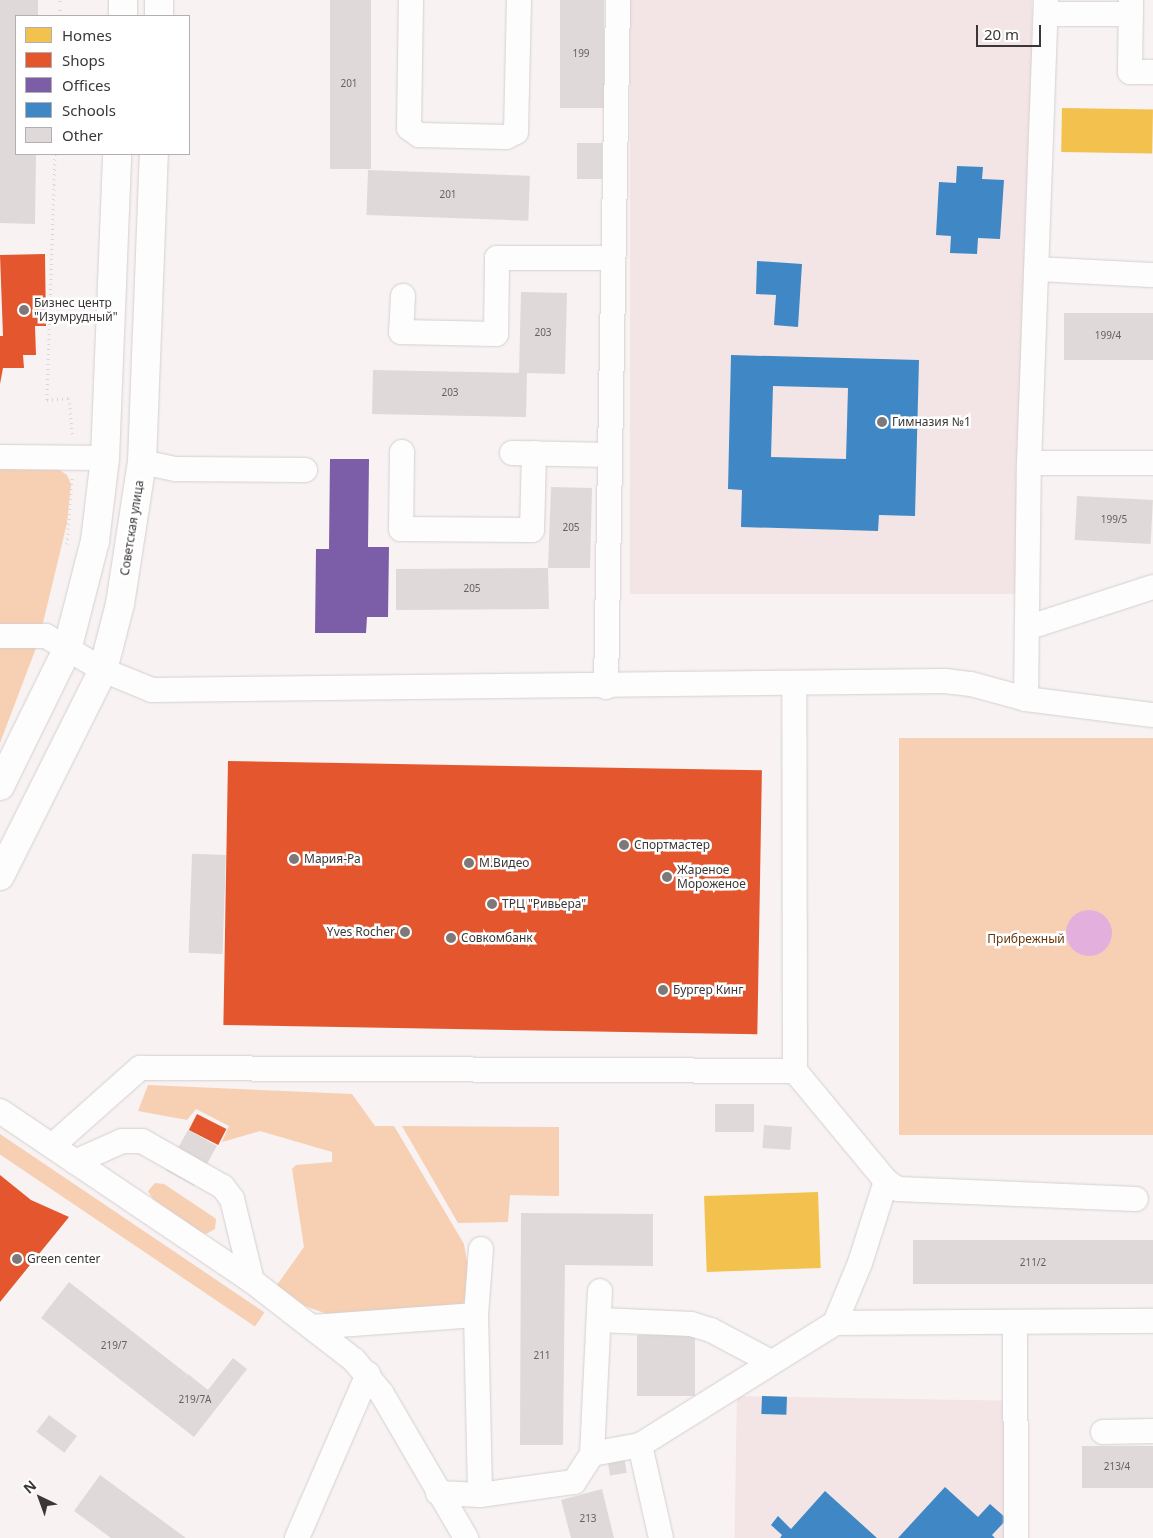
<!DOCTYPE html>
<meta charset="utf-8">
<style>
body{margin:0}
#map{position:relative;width:1153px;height:1538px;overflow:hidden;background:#f8f2f2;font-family:"Noto Sans",sans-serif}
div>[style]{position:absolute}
.built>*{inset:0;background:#f3e4e5;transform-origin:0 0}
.green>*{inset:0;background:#f7cfb3;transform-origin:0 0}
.water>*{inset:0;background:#e3b0de}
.round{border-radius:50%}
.homes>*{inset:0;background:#f2c14e;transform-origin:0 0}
.shops>*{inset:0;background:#e4572e;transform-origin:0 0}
.offices>*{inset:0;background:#7b5ea7}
.schools>*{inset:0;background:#3f88c5;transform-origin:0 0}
.building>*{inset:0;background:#dfdad9;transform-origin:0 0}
.path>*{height:3px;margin-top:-1.5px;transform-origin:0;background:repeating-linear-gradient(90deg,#d9d6d6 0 1px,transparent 0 5px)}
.roads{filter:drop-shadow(0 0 1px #d5d0d0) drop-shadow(0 0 1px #d5d0d0)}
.minor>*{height:24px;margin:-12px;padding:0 12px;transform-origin:12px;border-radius:12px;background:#fefdfd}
.major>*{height:28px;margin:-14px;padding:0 14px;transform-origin:14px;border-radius:14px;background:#fefdfd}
.dots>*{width:14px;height:14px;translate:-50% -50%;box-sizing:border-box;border:2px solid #fff;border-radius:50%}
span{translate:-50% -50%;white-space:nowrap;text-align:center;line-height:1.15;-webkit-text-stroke:5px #fff;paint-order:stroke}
.number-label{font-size:10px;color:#666261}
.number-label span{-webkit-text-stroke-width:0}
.poi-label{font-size:12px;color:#3c3737}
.left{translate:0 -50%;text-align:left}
.right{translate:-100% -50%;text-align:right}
.street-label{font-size:12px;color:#3c3737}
.park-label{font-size:12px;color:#69370a}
.legend{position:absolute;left:15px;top:15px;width:175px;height:140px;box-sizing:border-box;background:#fff;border:1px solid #b1afaf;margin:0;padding:6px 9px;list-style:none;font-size:15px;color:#3c3737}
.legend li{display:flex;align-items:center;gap:10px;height:25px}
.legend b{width:25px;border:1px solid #b1afaf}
.north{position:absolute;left:15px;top:1473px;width:50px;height:50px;-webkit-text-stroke:4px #fff;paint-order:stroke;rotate:318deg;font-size:14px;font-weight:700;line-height:20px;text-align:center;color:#3c3737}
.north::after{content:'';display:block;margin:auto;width:18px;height:22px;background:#3c3737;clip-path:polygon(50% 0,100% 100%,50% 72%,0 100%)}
.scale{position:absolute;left:976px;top:25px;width:65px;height:22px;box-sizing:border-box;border:2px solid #3c3737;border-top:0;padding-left:6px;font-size:15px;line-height:18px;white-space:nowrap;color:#3c3737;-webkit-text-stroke:4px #fff;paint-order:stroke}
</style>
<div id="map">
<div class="built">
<div style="left:630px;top:0;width:402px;height:594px"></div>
<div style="left:737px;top:1396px;width:273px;height:142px;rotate:1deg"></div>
</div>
<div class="green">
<div style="clip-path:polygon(0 469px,58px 469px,67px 475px,71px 484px,67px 523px,42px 627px,0 627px)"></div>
<div style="clip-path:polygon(0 645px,36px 648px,0 743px)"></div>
<div style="left:1153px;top:738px;width:397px;height:254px;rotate:90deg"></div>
<div style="clip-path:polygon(148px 1085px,352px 1094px,375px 1126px,394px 1126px,464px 1244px,472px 1290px,467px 1302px,457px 1310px,330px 1315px,305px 1306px,277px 1285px,304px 1247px,292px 1169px,296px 1165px,332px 1162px,332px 1152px,260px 1131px,222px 1142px,229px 1126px,196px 1109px,187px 1120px,138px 1111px)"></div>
<div style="clip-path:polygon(402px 1126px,559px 1127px,559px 1196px,510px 1195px,508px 1222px,458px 1223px)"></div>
<div style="left:0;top:1134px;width:319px;height:17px;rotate:34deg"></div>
<div style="clip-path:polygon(155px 1183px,164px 1184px,212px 1216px,216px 1219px,215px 1229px,206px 1234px,201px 1232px,153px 1199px,148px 1191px)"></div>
</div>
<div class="water">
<div class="round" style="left:1066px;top:910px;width:46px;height:46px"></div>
</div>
<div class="homes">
<div style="left:1062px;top:108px;width:91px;height:44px;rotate:1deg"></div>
<div style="left:818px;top:1192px;width:76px;height:114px;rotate:88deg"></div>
</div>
<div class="shops">
<div style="clip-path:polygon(45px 254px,46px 326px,35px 326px,36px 355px,23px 355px,24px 368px,3px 368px,0 384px,0 336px,3px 336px,0 255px)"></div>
<div style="left:228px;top:761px;width:534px;height:264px;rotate:1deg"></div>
<div style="left:197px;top:1114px;width:33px;height:18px;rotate:27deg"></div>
<div style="clip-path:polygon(0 1175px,31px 1200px,69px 1217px,0 1302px)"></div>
</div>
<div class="offices">
<div style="clip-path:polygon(330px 459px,369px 459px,368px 547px,389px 547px,388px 617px,367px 617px,366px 633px,315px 633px,316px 549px,329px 549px)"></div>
</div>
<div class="schools">
<div style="clip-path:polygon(957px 166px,983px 167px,982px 179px,1004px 180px,1000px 239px,978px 238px,977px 254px,950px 253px,951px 236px,936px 235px,939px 182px,956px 183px)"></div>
<div style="clip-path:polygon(757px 261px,802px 264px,798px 327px,774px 325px,776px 295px,756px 294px)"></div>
<div style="clip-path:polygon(evenodd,731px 355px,919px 360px,915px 516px,879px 515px,878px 531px,741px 527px,742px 490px,728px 489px,731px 355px,773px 386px,848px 388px,846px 459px,771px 457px,773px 386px)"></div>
<div style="left:762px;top:1396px;width:25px;height:18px;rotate:2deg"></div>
<div style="clip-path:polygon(945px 1487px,978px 1517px,990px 1504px,1007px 1519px,992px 1535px,995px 1538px,898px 1538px)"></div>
<div style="clip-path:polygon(825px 1491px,877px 1538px,780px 1538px,782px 1535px,771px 1525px,778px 1516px,791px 1529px)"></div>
</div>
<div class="building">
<div style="clip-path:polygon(0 0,38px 0,38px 16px,16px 16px,16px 154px,36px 154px,35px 224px,0 223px)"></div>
<div style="left:330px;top:0;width:41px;height:169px"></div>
<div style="left:560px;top:0;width:44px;height:108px"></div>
<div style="left:577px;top:143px;width:25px;height:36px"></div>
<div style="left:368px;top:170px;width:162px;height:45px;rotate:2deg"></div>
<div style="clip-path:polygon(521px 292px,567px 293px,565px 374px,527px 373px,526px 417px,372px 414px,373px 370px,519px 373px)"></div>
<div style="left:1064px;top:313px;width:89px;height:47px"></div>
<div style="clip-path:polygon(551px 487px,592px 488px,590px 568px,548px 568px,549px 609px,396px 610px,396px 569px,548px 568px)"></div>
<div style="left:1077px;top:496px;width:76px;height:44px;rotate:3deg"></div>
<div style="left:226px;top:855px;width:99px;height:34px;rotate:92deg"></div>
<div style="left:715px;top:1104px;width:39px;height:28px"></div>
<div style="left:764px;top:1125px;width:28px;height:23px;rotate:4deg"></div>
<div style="left:188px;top:1130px;width:33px;height:46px;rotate:29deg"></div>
<div style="clip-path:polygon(521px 1213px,653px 1214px,653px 1266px,565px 1265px,563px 1445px,520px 1445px)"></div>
<div style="left:913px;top:1240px;width:240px;height:44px"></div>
<div style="clip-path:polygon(69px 1282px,187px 1374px,184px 1379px,188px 1374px,208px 1390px,233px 1358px,247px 1369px,194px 1437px,41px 1318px)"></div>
<div style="left:637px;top:1335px;width:58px;height:61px"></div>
<div style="left:49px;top:1415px;width:35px;height:21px;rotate:37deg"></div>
<div style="left:1082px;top:1446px;width:71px;height:42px"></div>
<div style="left:624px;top:1455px;width:18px;height:17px;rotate:81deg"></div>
<div style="clip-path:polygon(100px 1475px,186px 1538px,111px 1538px,74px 1511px)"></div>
<div style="clip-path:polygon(602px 1489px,614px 1538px,571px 1538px,561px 1500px)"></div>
</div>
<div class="path">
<div style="left:60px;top:16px;width:16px;rotate:-90deg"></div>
<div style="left:55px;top:154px;width:246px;rotate:91.9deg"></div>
<div style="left:47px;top:400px;width:22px;rotate:-5deg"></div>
<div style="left:69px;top:398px;width:37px;rotate:85deg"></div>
<div style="left:67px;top:544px;width:66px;rotate:-85.7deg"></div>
</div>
<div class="roads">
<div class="minor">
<div style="left:411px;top:0;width:128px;rotate:90.9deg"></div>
<div style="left:409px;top:128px;width:12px;rotate:35deg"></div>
<div style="left:419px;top:135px;width:87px;rotate:1.3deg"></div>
<div style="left:506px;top:137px;width:11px;rotate:-27deg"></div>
<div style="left:516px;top:132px;width:132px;rotate:-88.7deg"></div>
<div style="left:1131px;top:0;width:72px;rotate:90.8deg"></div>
<div style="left:1130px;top:72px;width:23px"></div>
<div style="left:1046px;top:14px;width:85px"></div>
<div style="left:1037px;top:269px;width:116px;rotate:3deg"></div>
<div style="left:403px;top:296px;width:36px;rotate:93deg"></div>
<div style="left:401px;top:332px;width:95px;rotate:1.2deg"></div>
<div style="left:496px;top:334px;width:76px;rotate:-89.2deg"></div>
<div style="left:497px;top:258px;width:116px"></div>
<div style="left:402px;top:452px;width:77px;rotate:90.7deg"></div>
<div style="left:401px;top:529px;width:131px;rotate:0.4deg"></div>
<div style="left:532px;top:530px;width:77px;rotate:-88.5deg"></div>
<div style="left:512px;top:453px;width:96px;rotate:1.2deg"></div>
<div style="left:0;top:457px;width:105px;rotate:0.5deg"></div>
<div style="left:142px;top:462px;width:35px;rotate:12deg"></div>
<div style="left:176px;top:469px;width:129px;rotate:0.4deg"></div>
<div style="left:1029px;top:463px;width:124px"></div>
<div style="left:1027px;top:628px;width:133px;rotate:-18deg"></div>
<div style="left:0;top:636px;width:46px"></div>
<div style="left:46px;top:636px;width:66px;rotate:30.8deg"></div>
<div style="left:103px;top:670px;width:53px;rotate:22.2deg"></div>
<div style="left:152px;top:690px;width:793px;rotate:-0.65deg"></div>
<div style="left:945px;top:681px;width:26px;rotate:7deg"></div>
<div style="left:971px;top:684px;width:57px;rotate:15.3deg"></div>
<div style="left:1026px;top:699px;width:128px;rotate:7.2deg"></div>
<div style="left:606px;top:687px;width:687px;rotate:-89deg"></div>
<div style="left:1026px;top:699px;width:236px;rotate:-89.3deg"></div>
<div style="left:1029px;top:463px;width:463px;rotate:-87.9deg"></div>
<div style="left:795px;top:1071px;width:143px;rotate:50.4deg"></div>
<div style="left:886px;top:1181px;width:14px;rotate:34deg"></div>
<div style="left:898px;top:1189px;width:238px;rotate:2.4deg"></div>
<div style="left:0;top:1111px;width:304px;rotate:34deg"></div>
<div style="left:252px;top:1281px;width:129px;rotate:37.8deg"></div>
<div style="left:354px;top:1360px;width:44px;rotate:50.5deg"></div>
<div style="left:382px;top:1394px;width:167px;rotate:59.7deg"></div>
<div style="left:52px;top:1146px;width:118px;rotate:-41.6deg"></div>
<div style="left:140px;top:1068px;width:655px;rotate:0.26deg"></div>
<div style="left:795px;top:1071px;width:386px;rotate:-90.1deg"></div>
<div style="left:75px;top:1162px;width:51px;rotate:-24.1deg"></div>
<div style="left:122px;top:1141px;width:20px"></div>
<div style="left:142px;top:1141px;width:93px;rotate:29.6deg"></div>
<div style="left:223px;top:1187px;width:15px;rotate:53deg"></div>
<div style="left:232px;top:1199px;width:84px;rotate:76.3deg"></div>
<div style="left:476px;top:1315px;width:180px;rotate:88.7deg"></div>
<div style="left:600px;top:1320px;width:91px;rotate:2.5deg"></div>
<div style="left:691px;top:1324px;width:21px;rotate:17deg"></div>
<div style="left:711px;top:1330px;width:68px;rotate:28.1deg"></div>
<div style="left:1015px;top:1322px;width:216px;rotate:89.7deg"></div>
<div style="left:835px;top:1323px;width:65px;rotate:-67.4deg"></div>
<div style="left:860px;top:1263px;width:86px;rotate:-72.4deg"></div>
<div style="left:312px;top:1327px;width:164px;rotate:-4.2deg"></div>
<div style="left:476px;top:1315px;width:66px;rotate:-85.7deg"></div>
<div style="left:1103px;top:1432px;width:50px;rotate:-1.1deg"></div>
<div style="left:640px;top:1445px;width:95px;rotate:77.3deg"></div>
<div style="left:592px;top:1454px;width:163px;rotate:-87.2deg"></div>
<div style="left:438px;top:1493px;width:42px;rotate:2.7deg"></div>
<div style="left:480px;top:1495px;width:95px;rotate:-7.9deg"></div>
<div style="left:574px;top:1482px;width:33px;rotate:-57deg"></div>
<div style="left:592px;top:1454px;width:49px;rotate:-10.6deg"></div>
<div style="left:640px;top:1445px;width:230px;rotate:-32deg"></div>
<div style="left:835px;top:1323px;width:318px;rotate:-0.4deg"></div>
<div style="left:297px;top:1538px;width:179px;rotate:-66.6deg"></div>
</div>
<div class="major">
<div style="left:123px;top:0;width:16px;rotate:90deg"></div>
<div style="left:159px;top:16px;width:16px;rotate:-90deg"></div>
<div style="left:0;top:786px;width:152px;rotate:-63.8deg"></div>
<div style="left:67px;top:650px;width:113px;rotate:-75.6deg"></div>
<div style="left:95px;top:541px;width:84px;rotate:-83.1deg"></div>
<div style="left:105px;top:458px;width:304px;rotate:-87.7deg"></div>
<div style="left:0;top:876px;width:230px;rotate:-63.4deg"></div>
<div style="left:103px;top:670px;width:68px;rotate:-75.6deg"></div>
<div style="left:120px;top:604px;width:144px;rotate:-81.2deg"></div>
<div style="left:142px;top:462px;width:308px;rotate:-87.8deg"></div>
</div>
</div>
<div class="dots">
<div style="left:24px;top:310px;background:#7e7878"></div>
<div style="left:882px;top:422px;background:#7e7878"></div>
<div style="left:624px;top:845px;background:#7e7878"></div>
<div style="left:294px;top:859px;background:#7e7878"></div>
<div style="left:469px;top:863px;background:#7e7878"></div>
<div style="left:667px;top:877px;background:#7e7878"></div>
<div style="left:492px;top:904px;background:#7e7878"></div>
<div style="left:405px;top:932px;background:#7e7878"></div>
<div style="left:451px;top:938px;background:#7e7878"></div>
<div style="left:663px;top:990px;background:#7e7878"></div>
<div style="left:17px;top:1259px;background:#7e7878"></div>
</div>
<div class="number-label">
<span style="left:581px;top:54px">199</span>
<span style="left:349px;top:84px">201</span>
<span style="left:448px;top:195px">201</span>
<span style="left:543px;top:333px">203</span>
<span style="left:1108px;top:336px">199/4</span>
<span style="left:450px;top:393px">203</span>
<span style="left:1114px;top:520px">199/5</span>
<span style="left:571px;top:528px">205</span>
<span style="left:472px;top:589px">205</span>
<span style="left:1033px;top:1263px">211/2</span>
<span style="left:114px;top:1346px">219/7</span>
<span style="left:542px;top:1356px">211</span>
<span style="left:195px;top:1400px">219/7А</span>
<span style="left:1117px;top:1467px">213/4</span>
<span style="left:588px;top:1519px">213</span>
</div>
<div class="poi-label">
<span class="left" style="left:34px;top:310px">Бизнес центр<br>"Изумрудный"</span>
<span class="left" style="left:892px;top:422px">Гимназия №1</span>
<span class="left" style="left:634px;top:845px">Спортмастер</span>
<span class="left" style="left:304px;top:859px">Мария-Ра</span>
<span class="left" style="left:479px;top:863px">М.Видео</span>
<span class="left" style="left:677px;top:877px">Жареное<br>Мороженое</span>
<span class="left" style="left:502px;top:904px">ТРЦ "Ривьера"</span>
<span class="right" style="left:395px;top:932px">Yves Rocher</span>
<span class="left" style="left:461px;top:938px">Совкомбанк</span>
<span class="left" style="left:673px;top:990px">Бургер Кинг</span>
<span class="left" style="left:27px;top:1259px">Green center</span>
</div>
<div class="street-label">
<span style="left:132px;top:528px;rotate:-81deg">Советская улица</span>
</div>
<div class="park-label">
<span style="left:1026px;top:939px">Прибрежный</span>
</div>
<ul class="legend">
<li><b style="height:14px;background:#f2c14e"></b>Homes</li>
<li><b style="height:14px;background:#e4572e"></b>Shops</li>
<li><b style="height:14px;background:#7b5ea7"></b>Offices</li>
<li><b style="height:14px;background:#3f88c5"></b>Schools</li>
<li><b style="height:14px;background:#dfdad9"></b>Other</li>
</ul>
<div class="north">N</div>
<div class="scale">20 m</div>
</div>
